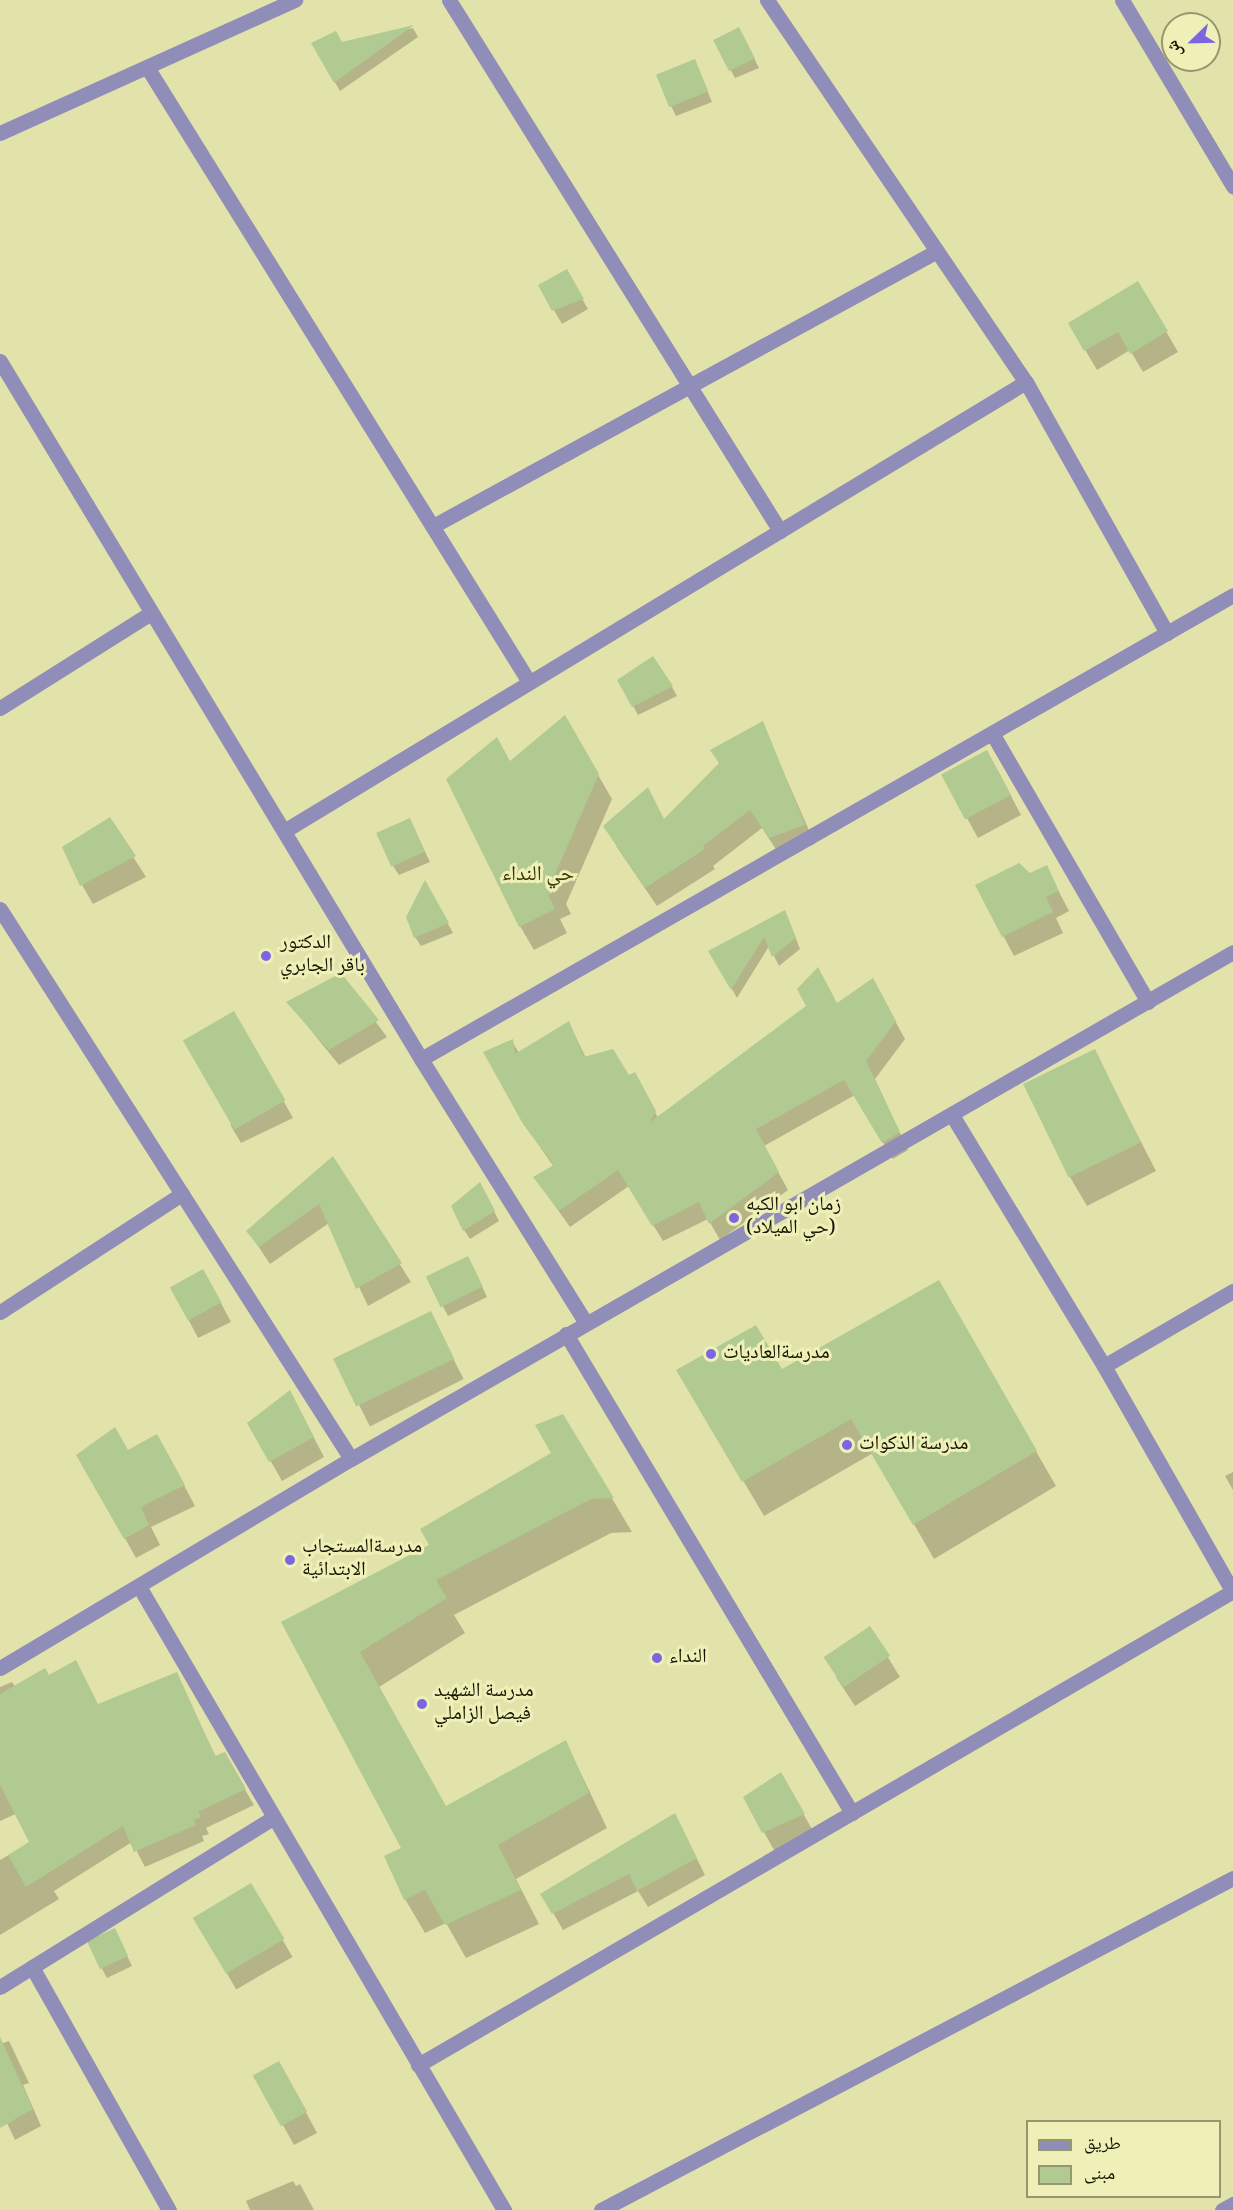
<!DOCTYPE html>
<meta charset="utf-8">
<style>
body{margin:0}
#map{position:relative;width:1233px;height:2210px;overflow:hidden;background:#e2e2ab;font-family:Georgia,"Noto Naskh Arabic",serif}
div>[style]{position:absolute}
.shadow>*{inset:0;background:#0003;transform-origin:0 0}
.building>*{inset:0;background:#b0ca91;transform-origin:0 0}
.minor>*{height:15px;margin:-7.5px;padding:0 7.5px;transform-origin:7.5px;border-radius:7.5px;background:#908db8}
.dots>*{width:16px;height:16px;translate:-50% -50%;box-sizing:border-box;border:3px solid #efefb8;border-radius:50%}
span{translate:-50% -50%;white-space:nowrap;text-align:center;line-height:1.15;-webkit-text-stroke:6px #efefb8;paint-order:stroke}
.poi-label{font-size:20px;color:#141402}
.left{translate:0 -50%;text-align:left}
.neighbourhood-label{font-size:21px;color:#393700}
.legend{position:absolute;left:1026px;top:2120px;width:195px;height:78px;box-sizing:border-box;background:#efefb8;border:2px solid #97976f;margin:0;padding:8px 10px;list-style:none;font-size:18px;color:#141402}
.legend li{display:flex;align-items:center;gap:12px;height:30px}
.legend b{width:30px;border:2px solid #97976f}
.north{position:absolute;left:1161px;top:12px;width:60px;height:60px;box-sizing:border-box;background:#efefb8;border:2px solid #97976f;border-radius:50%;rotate:247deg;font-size:16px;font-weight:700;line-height:24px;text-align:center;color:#141402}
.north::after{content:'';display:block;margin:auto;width:21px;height:27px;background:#7b65e0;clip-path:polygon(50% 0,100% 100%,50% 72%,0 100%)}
</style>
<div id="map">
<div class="shadow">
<div style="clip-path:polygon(413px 28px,418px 37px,340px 91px,313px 44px,341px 44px)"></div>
<div style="clip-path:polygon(744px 38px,759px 68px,735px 78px,714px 39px)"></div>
<div style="clip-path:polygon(695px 61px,712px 102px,676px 116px,671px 106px)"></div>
<div style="left:566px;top:271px;width:44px;height:30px;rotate:60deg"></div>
<div style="clip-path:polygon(1138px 283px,1178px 352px,1143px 372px,1130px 350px,1097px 370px,1070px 324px)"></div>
<div style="clip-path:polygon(619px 680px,672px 687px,677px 696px,638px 715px)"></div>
<div style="clip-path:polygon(565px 718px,612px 799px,566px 904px,571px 914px,560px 919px,567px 933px,534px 950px,520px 926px,510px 762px)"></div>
<div style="clip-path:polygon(762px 723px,815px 844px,781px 857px,762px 828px,713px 866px,715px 869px,657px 906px,616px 846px,665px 820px)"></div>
<div style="clip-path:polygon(998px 771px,1021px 815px,978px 838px,943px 775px)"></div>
<div style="clip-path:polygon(109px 819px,146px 877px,93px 904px,82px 885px)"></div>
<div style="clip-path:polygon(410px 820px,430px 862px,399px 875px,393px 866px)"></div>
<div style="clip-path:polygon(1046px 867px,1069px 911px,1056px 918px,1063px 933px,1014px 956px,977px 886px,1029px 875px)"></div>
<div style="clip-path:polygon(425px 883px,453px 933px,421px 946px,415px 937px)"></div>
<div style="clip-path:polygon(789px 921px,800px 949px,779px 966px,769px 946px,737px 998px,710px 951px)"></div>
<div style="clip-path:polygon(341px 975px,387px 1037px,339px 1065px,288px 1002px)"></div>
<div style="clip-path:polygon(882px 997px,905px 1039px,875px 1079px,908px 1150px,893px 1159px,855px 1095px,764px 1146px,788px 1190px,720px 1240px,708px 1219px,663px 1241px,629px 1186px,570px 1227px,535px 1178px,554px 1167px,524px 1124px,512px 1041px,519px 1053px,569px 1023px,586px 1058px,629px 1077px,644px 1091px,658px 1118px,837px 1005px)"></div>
<div style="clip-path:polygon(234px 1013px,293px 1118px,241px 1143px,231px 1126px)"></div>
<div style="clip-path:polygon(1094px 1051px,1156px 1171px,1087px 1206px,1070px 1177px)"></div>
<div style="clip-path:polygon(333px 1158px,411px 1282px,368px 1306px,329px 1223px,270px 1264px,248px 1231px)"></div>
<div style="clip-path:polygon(485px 1193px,499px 1221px,470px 1239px,464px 1230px)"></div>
<div style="clip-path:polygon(473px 1267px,487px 1297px,448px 1316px,428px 1277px)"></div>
<div style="clip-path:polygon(938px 1282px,1056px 1486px,934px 1559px,873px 1453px,764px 1516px,678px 1370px,782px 1371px)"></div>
<div style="clip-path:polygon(172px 1288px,214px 1290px,231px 1322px,198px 1338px)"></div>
<div style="left:430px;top:1313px;width:74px;height:105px;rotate:63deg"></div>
<div style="clip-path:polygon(290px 1392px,324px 1457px,282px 1481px,249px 1423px)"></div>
<div style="clip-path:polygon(563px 1416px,632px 1532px,611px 1533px,454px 1615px,465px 1633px,379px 1687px,446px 1808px,566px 1742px,607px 1828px,516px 1879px,539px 1924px,466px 1958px,446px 1923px,425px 1933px,405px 1899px,403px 1849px,283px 1623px,431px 1545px,553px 1454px)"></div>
<div style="clip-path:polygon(128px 1452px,168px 1455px,195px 1506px,151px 1527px,160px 1545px,136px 1558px,78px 1455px)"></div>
<div style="clip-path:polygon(1233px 1472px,1233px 1490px,1225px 1476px)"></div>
<div style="clip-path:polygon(870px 1628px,900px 1677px,855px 1706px,836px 1677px)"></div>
<div style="clip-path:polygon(176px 1674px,216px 1757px,224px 1754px,254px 1805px,206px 1828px,209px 1834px,202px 1836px,204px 1841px,145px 1867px,132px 1842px,54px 1891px,59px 1899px,0 1935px,0 1860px,156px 1771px,147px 1755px,0 1821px,0 1687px,12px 1682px,15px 1687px,48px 1677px,98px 1706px)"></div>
<div style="clip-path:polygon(780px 1774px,815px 1834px,775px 1852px,764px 1832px)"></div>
<div style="clip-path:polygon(675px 1815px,705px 1875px,648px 1907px,638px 1891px,563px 1930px,543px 1895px)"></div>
<div style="left:251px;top:1885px;width:83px;height:65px;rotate:60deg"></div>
<div style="clip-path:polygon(119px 1939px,132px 1966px,107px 1978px,102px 1969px)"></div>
<div style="clip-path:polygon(9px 2041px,29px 2083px,23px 2085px,41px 2126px,15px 2140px,0 2108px,0 2044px)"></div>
<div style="clip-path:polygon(255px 2075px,290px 2082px,317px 2133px,294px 2145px)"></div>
<div style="clip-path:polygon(293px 2181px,296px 2186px,300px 2184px,314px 2210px,250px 2210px,246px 2201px)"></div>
</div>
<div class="building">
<div style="clip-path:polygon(414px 25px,334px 83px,311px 43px,336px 31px,342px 42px)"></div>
<div style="left:739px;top:27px;width:35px;height:29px;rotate:63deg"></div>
<div style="left:695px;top:59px;width:35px;height:42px;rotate:68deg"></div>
<div style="clip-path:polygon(567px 269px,584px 299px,552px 311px,538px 285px)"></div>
<div style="clip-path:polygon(1138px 281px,1168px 331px,1130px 354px,1118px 332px,1084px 351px,1068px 323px)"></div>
<div style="clip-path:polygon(653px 656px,673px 686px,632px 707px,617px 680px)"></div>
<div style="clip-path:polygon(565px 715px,599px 774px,553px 879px,559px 890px,548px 895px,555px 909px,519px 927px,446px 779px,497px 737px,510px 761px)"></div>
<div style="clip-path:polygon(763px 721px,805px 825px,769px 838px,750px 810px,703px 846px,705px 849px,645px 888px,603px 826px,648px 787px,664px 819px,719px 763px,710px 750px)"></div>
<div style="left:987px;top:750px;width:51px;height:52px;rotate:62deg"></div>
<div style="clip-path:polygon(110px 817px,136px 856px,80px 886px,62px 847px)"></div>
<div style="left:410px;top:818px;width:37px;height:37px;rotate:66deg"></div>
<div style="clip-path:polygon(1019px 863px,1030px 873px,1047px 865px,1059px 891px,1046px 897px,1053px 912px,1002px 937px,975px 885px)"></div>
<div style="clip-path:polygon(425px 880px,449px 923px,414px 938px,406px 917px)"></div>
<div style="clip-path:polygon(785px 910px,796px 938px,772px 957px,764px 937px,731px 990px,708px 951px)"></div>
<div style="clip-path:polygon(818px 967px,837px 1003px,873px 978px,896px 1021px,866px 1061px,900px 1132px,882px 1143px,844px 1080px,756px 1129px,779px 1172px,709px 1224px,699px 1202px,652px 1226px,618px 1170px,559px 1211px,533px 1177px,554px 1165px,523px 1124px,483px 1052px,513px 1039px,515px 1054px,569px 1021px,584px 1057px,613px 1049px,629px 1075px,635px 1072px,656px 1111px,649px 1123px,806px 1006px,797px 989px)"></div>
<div style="clip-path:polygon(341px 973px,379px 1020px,329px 1050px,286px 1002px)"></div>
<div style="left:234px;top:1011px;width:103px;height:59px;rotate:60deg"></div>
<div style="left:1095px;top:1049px;width:104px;height:80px;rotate:64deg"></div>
<div style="clip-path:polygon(333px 1156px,402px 1263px,356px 1289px,319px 1204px,259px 1247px,246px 1231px)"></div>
<div style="clip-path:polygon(480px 1182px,495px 1211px,463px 1231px,451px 1206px)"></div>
<div style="left:468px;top:1256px;width:34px;height:47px;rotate:64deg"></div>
<div style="left:203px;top:1269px;width:38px;height:38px;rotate:61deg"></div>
<div style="clip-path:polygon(939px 1280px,1037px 1451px,913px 1525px,851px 1419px,742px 1482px,676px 1370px,756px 1325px,782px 1369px)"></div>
<div style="left:431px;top:1311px;width:53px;height:109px;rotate:64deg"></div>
<div style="clip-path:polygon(290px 1390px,314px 1437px,269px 1462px,247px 1423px)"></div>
<div style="clip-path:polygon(563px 1414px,614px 1498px,591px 1499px,436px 1580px,447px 1598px,360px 1652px,446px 1806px,566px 1740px,589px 1793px,498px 1845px,521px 1890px,445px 1925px,425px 1890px,404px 1900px,384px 1856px,401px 1848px,281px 1622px,429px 1545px,420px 1529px,551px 1453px,535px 1425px)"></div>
<div style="clip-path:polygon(115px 1427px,128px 1450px,157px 1434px,185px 1485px,141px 1507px,149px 1525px,124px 1539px,76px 1455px)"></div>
<div style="left:870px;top:1626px;width:36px;height:56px;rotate:56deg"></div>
<div style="clip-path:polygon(76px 1660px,98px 1704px,177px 1672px,215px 1756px,225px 1752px,246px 1789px,198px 1812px,201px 1817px,194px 1820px,196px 1825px,134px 1852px,123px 1826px,26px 1887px,8px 1855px,29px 1842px,0 1785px,0 1694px,45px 1668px,49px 1675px)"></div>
<div style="clip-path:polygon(781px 1772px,805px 1814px,762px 1833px,743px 1797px)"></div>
<div style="clip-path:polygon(675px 1813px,697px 1858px,637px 1891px,629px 1874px,552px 1914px,540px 1894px)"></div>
<div style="left:251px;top:1883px;width:65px;height:68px;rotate:59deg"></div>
<div style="left:115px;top:1928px;width:31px;height:31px;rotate:65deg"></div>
<div style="clip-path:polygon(0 2037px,33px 2109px,0 2128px)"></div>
<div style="left:279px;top:2061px;width:58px;height:30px;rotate:61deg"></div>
</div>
<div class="minor">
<div style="left:449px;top:0;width:626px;rotate:58.06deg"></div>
<div style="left:767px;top:0;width:462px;rotate:55.9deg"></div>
<div style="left:1026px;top:382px;width:288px;rotate:60.7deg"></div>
<div style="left:1122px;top:0;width:217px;rotate:59.2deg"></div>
<div style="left:147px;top:67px;width:724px;rotate:58.15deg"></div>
<div style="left:0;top:133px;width:324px;rotate:-24.3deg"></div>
<div style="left:0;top:361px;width:815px;rotate:58.9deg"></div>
<div style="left:421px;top:1059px;width:311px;rotate:58deg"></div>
<div style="left:433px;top:526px;width:574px;rotate:-28.62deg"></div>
<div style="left:0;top:708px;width:178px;rotate:-32.2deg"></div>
<div style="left:992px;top:733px;width:311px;rotate:59.9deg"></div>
<div style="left:284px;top:831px;width:867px;rotate:-31.18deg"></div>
<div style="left:0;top:909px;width:652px;rotate:57.45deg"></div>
<div style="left:421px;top:1059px;width:935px;rotate:-29.74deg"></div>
<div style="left:952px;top:1115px;width:293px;rotate:58.8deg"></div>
<div style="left:1104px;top:1366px;width:260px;rotate:60.3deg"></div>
<div style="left:0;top:1312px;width:217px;rotate:-33deg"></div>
<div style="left:566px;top:1334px;width:558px;rotate:59.16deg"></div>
<div style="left:1104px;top:1366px;width:149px;rotate:-30.2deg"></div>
<div style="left:140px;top:1588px;width:721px;rotate:59.66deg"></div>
<div style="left:0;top:1668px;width:409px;rotate:-30.8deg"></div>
<div style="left:351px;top:1459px;width:1017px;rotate:-29.89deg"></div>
<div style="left:32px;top:1967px;width:279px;rotate:60.6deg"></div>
<div style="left:0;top:1987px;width:321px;rotate:-31.8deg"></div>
<div style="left:418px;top:2065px;width:943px;rotate:-30.18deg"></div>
<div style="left:601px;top:2210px;width:714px;rotate:-27.71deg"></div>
<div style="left:1222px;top:2210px;width:13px;rotate:-29deg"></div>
</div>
<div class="dots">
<div style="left:266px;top:956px;background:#7b65e0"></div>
<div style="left:734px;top:1218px;background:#7b65e0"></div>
<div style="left:711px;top:1354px;background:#7b65e0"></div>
<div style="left:847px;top:1445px;background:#7b65e0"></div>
<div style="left:290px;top:1560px;background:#7b65e0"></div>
<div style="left:657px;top:1658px;background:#7b65e0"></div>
<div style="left:422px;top:1704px;background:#7b65e0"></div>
</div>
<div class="poi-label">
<span class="left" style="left:280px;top:956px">الدكتور<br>باقر الجابري</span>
<span class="left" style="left:746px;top:1218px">زمان ابو الكبه<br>(حي الميلاد)</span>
<span class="left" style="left:723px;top:1354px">مدرسةالعاديات</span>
<span class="left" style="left:859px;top:1445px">مدرسة الذكوات</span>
<span class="left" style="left:302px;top:1560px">مدرسةالمستجاب<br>الابتدائية</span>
<span class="left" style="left:669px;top:1658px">النداء</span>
<span class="left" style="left:434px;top:1704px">مدرسة الشهيد<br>فيصل الزاملي</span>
</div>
<div class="neighbourhood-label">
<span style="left:538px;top:876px">حي النداء</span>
</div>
<ul class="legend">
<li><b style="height:8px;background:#908db8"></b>طريق</li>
<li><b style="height:16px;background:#b0ca91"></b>مبنى</li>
</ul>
<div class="north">ش</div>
</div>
